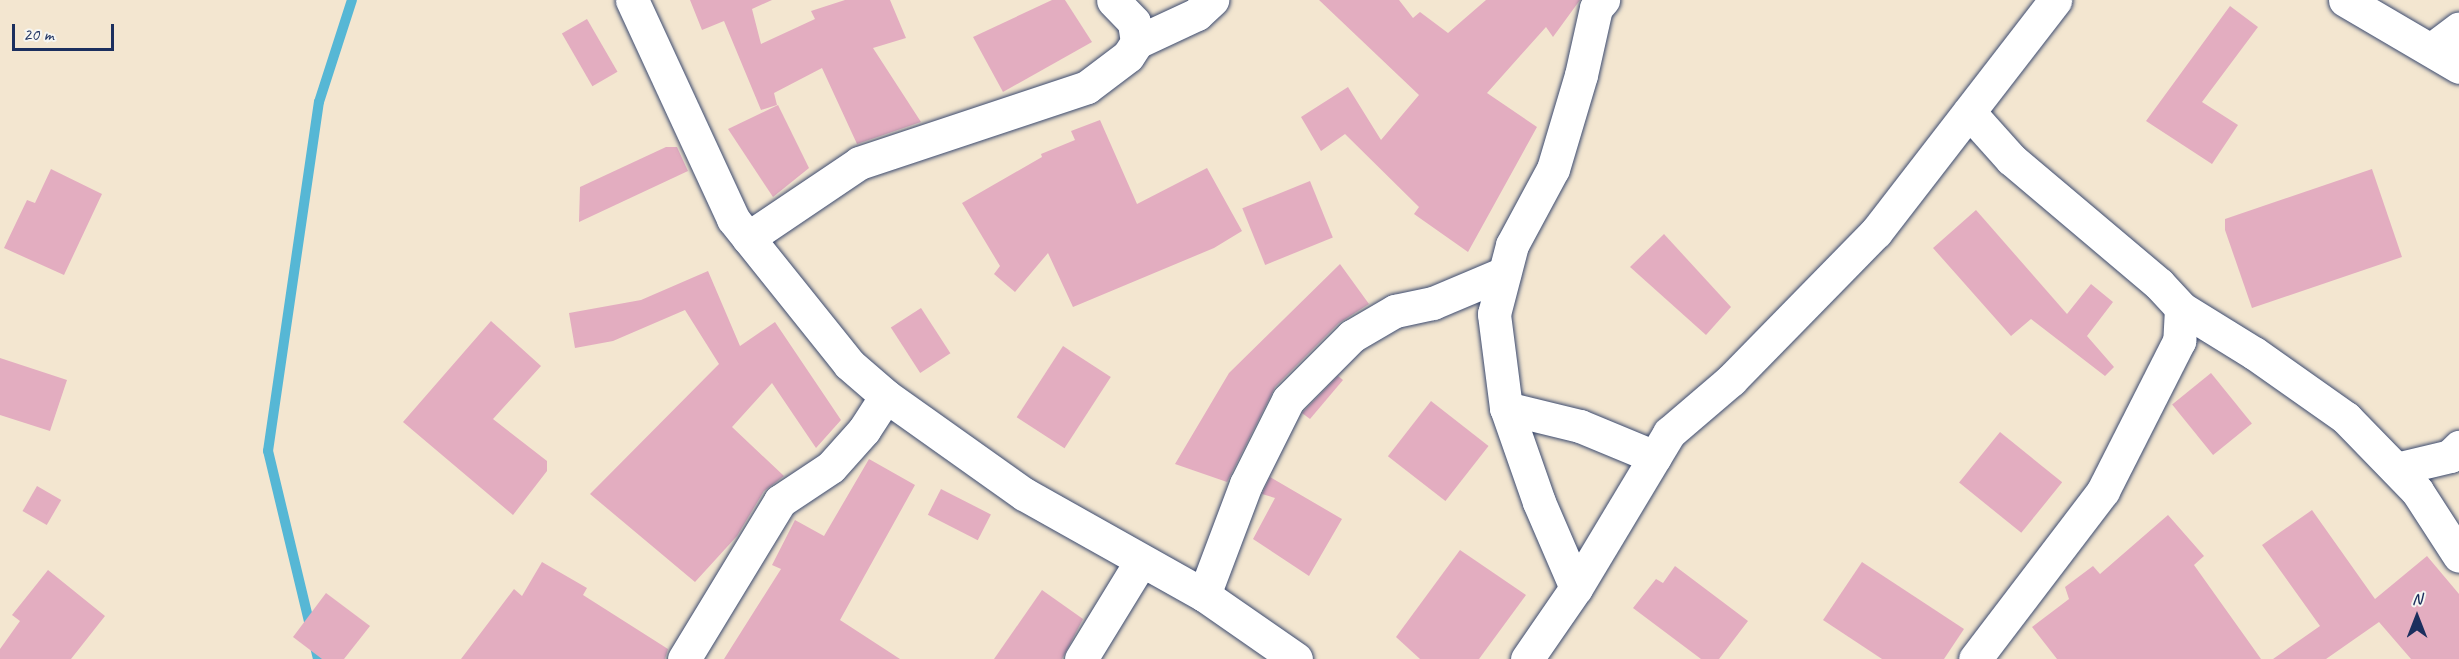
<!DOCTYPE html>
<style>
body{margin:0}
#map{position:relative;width:2459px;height:659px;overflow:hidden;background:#f3e6d0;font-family:Caveat,sans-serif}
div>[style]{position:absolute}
.stream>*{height:10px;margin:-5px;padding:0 5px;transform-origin:5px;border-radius:5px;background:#56b7d5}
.building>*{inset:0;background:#e3adc0;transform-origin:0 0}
.roads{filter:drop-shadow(0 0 2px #3b4a6f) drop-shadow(0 0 2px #3b4a6f)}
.street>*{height:33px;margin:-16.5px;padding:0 16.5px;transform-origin:16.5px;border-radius:16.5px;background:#fff}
span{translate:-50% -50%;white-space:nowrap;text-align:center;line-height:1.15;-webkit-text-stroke:5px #f6f6f2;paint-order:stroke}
.north{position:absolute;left:2387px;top:587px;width:60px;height:60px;-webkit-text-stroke:4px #f6f6f2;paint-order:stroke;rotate:0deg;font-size:16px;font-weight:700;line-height:24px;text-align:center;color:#1b2f5e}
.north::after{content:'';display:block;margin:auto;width:21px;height:27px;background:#1b2f5e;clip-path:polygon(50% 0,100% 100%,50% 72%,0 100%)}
.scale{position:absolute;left:12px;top:24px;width:102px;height:27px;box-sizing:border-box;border:3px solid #1b2f5e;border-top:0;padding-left:8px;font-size:18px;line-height:21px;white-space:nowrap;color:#1b2f5e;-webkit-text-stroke:4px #f6f6f2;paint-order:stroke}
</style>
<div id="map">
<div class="stream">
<div style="left:318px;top:659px;width:214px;rotate:-103.5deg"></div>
<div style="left:268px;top:451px;width:353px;rotate:-81.7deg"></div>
<div style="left:319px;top:102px;width:107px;rotate:-72.1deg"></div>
</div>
<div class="building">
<div style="clip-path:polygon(690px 0,772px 0,752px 9px,761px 44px,815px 19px,811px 11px,845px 0,890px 0,906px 38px,873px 48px,921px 122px,857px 144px,822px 68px,774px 93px,777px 105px,761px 110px,724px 21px,702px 30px)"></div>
<div style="clip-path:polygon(1052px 0,1065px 0,1092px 42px,1003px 92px,973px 37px)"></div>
<div style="clip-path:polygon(1319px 0,1399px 0,1413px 18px,1420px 12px,1448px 33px,1486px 0,1580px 0,1553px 37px,1546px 27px,1487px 93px,1537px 127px,1468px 252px,1414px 214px,1419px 207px,1345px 134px,1321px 151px,1301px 117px,1348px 87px,1381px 140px,1419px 95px)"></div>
<div style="clip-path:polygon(2230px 6px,2258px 27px,2202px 102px,2238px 125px,2212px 164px,2146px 121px)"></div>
<div style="left:587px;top:19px;width:61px;height:29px;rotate:60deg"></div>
<div style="clip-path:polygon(778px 105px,809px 168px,773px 197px,728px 129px)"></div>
<div style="clip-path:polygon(1100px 120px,1137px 204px,1207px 168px,1242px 231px,1214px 248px,1073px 307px,1048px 253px,1015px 292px,994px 274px,1000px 266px,962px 203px,1042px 157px,1041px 154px,1075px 140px,1071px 131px)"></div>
<div style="clip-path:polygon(666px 147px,677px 147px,688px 171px,579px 222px,580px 187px)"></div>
<div style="clip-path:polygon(51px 169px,102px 194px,64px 275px,4px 248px,27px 200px,35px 203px)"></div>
<div style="clip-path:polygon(2372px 169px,2402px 257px,2252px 308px,2225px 230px,2225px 219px)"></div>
<div style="left:1310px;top:181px;width:61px;height:73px;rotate:68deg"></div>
<div style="clip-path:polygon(1976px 210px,2067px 314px,2091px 284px,2113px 302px,2087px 336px,2114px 367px,2105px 376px,2031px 319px,2011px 336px,1933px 248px)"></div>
<div style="clip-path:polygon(1664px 234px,1731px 307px,1706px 335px,1630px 267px)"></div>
<div style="clip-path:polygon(1340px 264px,1369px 304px,1339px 323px,1275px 387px,1227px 482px,1175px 464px,1229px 373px)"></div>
<div style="clip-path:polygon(708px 271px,740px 346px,775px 322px,841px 420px,816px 448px,772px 383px,732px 427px,784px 476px,764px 491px,737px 536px,695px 582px,590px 494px,719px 364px,685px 310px,613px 341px,575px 348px,569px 313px,641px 300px)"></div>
<div style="left:921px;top:308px;width:54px;height:36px;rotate:57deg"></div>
<div style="clip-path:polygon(491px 321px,541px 366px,493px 419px,547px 461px,547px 471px,513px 515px,403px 422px)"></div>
<div style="left:1063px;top:346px;width:57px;height:85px;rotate:33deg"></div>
<div style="clip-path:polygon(0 358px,67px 380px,50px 431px,0 415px)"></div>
<div style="left:2211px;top:373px;width:65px;height:50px;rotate:51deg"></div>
<div style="clip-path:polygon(1338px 376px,1343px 380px,1310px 419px,1302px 413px)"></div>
<div style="left:1431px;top:401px;width:73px;height:70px;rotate:38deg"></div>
<div style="left:2000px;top:432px;width:80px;height:65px;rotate:39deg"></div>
<div style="clip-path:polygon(869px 459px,915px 485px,840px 620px,900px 659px,724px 659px,781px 569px,772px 565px,795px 520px,824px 536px)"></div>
<div style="clip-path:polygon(1270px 477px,1342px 519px,1309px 576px,1253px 539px,1275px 498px,1262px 494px)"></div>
<div style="left:37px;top:486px;width:28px;height:29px;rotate:30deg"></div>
<div style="left:941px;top:489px;width:56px;height:29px;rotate:27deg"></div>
<div style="clip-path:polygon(2312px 510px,2375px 599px,2427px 556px,2459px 594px,2459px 659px,2411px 659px,2379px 622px,2326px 659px,2273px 659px,2320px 626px,2262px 545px)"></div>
<div style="clip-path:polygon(2168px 515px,2204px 556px,2194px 565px,2261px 659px,2057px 659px,2032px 627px,2069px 599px,2065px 587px,2093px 566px,2100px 574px)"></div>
<div style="clip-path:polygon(1460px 550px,1526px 595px,1479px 659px,1420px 659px,1396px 637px)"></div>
<div style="clip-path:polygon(542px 562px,587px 588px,583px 595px,668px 649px,665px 659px,461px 659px,514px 589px,522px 596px)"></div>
<div style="clip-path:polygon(1862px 562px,1964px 629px,1944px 659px,1882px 659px,1823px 620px)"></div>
<div style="clip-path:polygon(1675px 566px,1748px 621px,1719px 659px,1701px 659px,1633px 608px,1656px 579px,1663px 583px)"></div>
<div style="clip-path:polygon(48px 570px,105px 616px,71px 659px,0 659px,0 649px,20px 621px,12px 615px)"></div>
<div style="clip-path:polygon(1042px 590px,1083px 619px,1062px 659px,994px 659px)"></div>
<div style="clip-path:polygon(326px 593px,370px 626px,344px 659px,322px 659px,293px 637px)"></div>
</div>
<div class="roads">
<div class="street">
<div style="left:632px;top:0;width:241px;rotate:65.2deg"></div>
<div style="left:733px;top:219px;width:186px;rotate:51.3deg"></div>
<div style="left:849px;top:364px;width:49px;rotate:40.9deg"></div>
<div style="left:886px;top:396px;width:169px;rotate:35.4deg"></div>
<div style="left:1024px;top:494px;width:206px;rotate:29.3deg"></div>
<div style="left:1204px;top:595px;width:112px;rotate:34.8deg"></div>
<div style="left:2345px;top:0;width:132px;rotate:30.4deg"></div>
<div style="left:1137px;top:42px;width:66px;rotate:-25deg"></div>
<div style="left:1197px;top:14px;width:21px;rotate:-43deg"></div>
<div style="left:2432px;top:49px;width:34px;rotate:-37deg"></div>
<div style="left:1969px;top:112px;width:63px;rotate:48.2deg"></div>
<div style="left:2011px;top:159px;width:194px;rotate:40.2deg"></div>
<div style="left:2159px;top:284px;width:33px;rotate:47deg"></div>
<div style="left:2181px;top:308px;width:33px;rotate:93deg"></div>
<div style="left:2179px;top:341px;width:168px;rotate:116.9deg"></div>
<div style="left:2103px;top:491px;width:211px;rotate:127.3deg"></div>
<div style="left:748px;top:238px;width:134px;rotate:-34deg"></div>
<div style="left:859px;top:163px;width:240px;rotate:-18.4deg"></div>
<div style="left:1087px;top:87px;width:51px;rotate:-37.1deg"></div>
<div style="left:1128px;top:56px;width:17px;rotate:-57deg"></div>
<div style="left:1137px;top:42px;width:20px;rotate:-99deg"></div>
<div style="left:1134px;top:22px;width:30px;rotate:-134deg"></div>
<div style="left:2181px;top:308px;width:86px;rotate:31.7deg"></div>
<div style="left:2254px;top:353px;width:113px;rotate:35.2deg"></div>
<div style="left:2346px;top:418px;width:102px;rotate:45.8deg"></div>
<div style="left:2417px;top:491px;width:77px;rotate:57.1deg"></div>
<div style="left:1506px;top:408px;width:76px;rotate:13.7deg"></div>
<div style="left:1580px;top:426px;width:81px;rotate:22.5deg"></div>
<div style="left:2396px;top:469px;width:56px;rotate:-13.5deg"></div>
<div style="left:2450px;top:456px;width:13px;rotate:-45deg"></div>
<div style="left:1576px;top:588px;width:94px;rotate:-113.3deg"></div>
<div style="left:1539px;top:502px;width:100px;rotate:-109.3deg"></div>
<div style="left:1506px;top:408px;width:95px;rotate:-97.3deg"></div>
<div style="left:1494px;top:314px;width:71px;rotate:-75.4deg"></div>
<div style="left:1512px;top:245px;width:86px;rotate:-61.7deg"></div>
<div style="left:1553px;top:169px;width:98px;rotate:-73.4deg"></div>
<div style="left:1581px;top:75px;width:69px;rotate:-77.4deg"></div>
<div style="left:1596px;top:8px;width:11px;rotate:-49deg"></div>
<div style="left:1204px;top:595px;width:119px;rotate:-69.3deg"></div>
<div style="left:1246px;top:484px;width:94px;rotate:-63.4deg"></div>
<div style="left:1288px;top:400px;width:91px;rotate:-45deg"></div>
<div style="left:1352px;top:336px;width:50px;rotate:-30.2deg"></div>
<div style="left:1395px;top:311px;width:39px;rotate:-12deg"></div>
<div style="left:1433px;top:303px;width:77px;rotate:-22.9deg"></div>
<div style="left:684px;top:659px;width:185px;rotate:-58.7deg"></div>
<div style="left:780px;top:501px;width:61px;rotate:-33.7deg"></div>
<div style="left:831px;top:467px;width:50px;rotate:-48.3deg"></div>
<div style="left:864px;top:430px;width:40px;rotate:-57.1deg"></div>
<div style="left:1081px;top:659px;width:115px;rotate:-58.5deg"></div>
<div style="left:1527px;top:659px;width:86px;rotate:-55.4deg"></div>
<div style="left:1576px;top:588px;width:181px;rotate:-59deg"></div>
<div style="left:1669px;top:433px;width:82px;rotate:-40.5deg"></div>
<div style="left:1731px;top:380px;width:207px;rotate:-45.6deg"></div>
<div style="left:1876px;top:232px;width:293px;rotate:-52.3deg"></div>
</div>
</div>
<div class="north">N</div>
<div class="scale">20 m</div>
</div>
